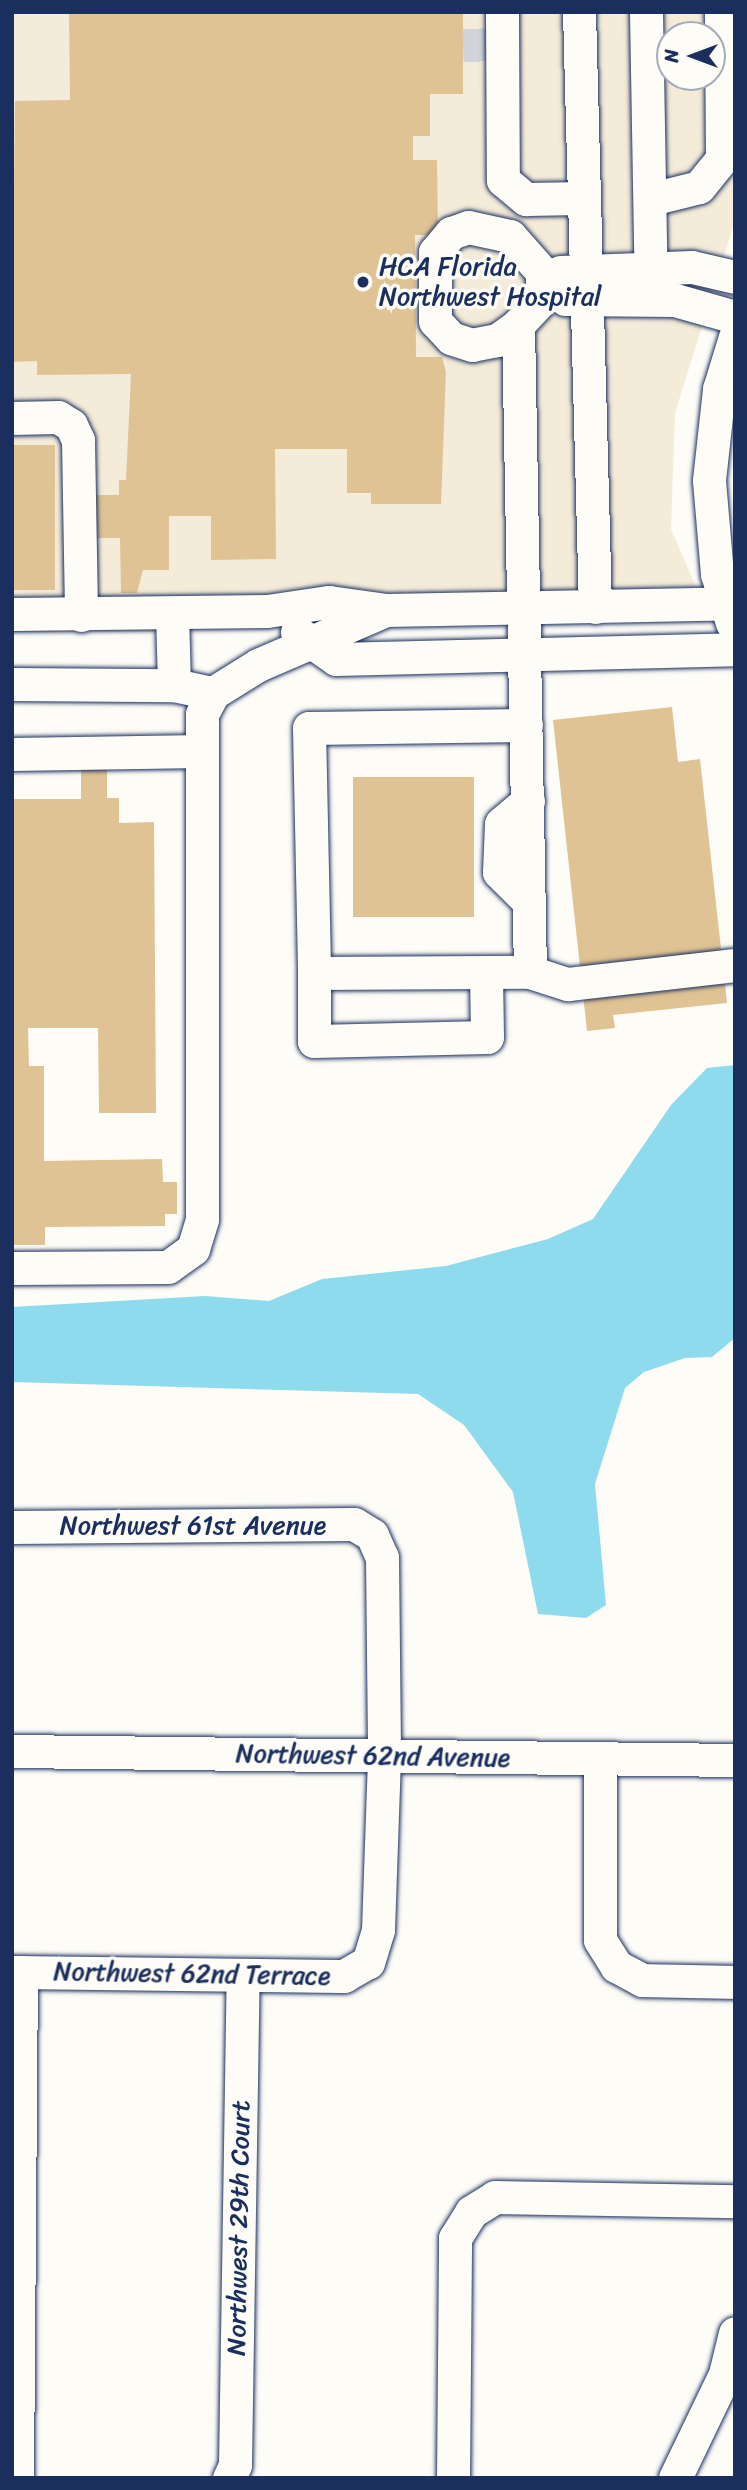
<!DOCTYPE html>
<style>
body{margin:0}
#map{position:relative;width:747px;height:2490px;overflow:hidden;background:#fdfcf7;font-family:Sriracha,sans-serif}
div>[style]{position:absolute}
.built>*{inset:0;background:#f4ebd9}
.water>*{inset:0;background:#8edbed}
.building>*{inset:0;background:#dfc394;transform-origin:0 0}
.minor-tunnel>*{height:33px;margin-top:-16.5px;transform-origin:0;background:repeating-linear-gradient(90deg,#d0d3d8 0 33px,transparent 0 50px)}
.roads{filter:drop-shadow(0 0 2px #1b2f5e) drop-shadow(0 0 2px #1b2f5e)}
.minor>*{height:33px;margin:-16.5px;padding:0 16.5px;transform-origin:16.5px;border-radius:16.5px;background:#fdfcf7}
.dots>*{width:19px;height:19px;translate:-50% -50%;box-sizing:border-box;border:4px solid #fdfcf7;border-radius:50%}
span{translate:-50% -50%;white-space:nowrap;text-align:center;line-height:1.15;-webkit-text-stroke:7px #fdfcf7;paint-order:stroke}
.poi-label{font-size:26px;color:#1b2f5e}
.left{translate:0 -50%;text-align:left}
.street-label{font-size:26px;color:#1b2f5e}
.frame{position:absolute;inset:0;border:14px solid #1b2f5e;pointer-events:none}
.north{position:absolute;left:656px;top:21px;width:70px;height:70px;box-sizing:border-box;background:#fdfcf7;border:2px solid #a3aaba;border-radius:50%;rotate:270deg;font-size:19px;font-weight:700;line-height:28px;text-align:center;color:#1b2f5e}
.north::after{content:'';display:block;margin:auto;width:24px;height:32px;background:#1b2f5e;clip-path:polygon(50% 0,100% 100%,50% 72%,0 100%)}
</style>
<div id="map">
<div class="built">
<div style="clip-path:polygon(evenodd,12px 12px,735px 12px,735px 220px,675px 413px,671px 529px,696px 587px,194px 604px,152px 632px,12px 632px,12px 12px,670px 35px,712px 35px,712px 77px,670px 77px,670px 35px)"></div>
</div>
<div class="water">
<div style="clip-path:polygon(735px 1065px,735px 1338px,712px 1357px,685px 1358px,644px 1372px,625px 1388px,595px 1484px,606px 1605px,586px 1618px,538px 1614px,513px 1492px,464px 1425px,418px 1394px,12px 1382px,12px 1307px,205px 1296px,269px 1301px,322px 1279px,446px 1266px,548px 1239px,593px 1219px,671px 1105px,707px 1068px)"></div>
</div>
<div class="building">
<div style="clip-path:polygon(69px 12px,463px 12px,463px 94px,430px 94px,430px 136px,413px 136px,413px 160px,437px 160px,438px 235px,415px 235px,416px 357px,442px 357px,446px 372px,441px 504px,371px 504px,371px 493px,347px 493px,347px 449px,275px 449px,276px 559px,211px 560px,211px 516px,169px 516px,169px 570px,143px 570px,137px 593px,121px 593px,120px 538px,94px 538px,94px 495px,119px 495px,119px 480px,126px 480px,131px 374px,37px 375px,37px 361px,12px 362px,15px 101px,70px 100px)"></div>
<div style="left:12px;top:445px;width:43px;height:145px"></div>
<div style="clip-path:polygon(672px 707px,678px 762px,700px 759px,727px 1003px,613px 1015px,615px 1028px,587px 1031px,553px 720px)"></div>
<div style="clip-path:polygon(107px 761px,107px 798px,119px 798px,119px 823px,154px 822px,156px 1113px,99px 1113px,98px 1028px,28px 1028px,29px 1066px,44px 1066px,44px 1161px,162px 1159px,163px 1182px,177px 1182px,177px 1214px,165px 1214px,165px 1226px,45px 1227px,45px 1245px,12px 1245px,12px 799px,81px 799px,81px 762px)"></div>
<div style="left:474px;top:777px;width:140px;height:121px;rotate:90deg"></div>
</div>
<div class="minor-tunnel">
<div style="left:479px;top:28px;width:36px;rotate:88deg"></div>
</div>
<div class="roads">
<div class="minor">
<div style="left:502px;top:12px;width:168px;rotate:89.7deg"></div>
<div style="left:503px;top:180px;width:30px;rotate:40deg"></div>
<div style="left:526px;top:199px;width:56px;rotate:-1deg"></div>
<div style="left:579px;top:12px;width:595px;rotate:88.46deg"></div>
<div style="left:646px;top:12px;width:286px;rotate:89deg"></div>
<div style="left:651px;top:199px;width:49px;rotate:-14deg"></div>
<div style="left:699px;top:187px;width:36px;rotate:-51deg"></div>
<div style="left:722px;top:159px;width:147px;rotate:-90.4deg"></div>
<div style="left:468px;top:227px;width:43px;rotate:12.1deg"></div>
<div style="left:510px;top:236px;width:48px;rotate:48.4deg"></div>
<div style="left:542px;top:272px;width:27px;rotate:90deg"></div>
<div style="left:542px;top:299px;width:35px;rotate:133deg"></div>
<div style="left:518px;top:325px;width:26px;rotate:144deg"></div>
<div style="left:497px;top:340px;width:25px;rotate:169deg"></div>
<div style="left:472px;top:345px;width:22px;rotate:-162deg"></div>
<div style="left:451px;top:338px;width:23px;rotate:-133deg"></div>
<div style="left:435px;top:321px;width:69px;rotate:-90deg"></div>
<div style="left:435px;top:252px;width:25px;rotate:-50deg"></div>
<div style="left:451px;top:233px;width:18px;rotate:-19deg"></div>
<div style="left:560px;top:272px;width:132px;rotate:-2.2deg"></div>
<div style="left:692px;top:267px;width:44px;rotate:13.1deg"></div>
<div style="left:565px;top:299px;width:110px;rotate:0.5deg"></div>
<div style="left:675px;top:300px;width:62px;rotate:15.8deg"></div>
<div style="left:518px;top:325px;width:647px;rotate:88.94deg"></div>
<div style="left:12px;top:418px;width:46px;rotate:-1.2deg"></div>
<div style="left:58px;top:417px;width:15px;rotate:32deg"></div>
<div style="left:71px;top:425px;width:17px;rotate:65deg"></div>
<div style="left:78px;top:440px;width:175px;rotate:89deg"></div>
<div style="left:172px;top:613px;width:72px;rotate:88.4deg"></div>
<div style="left:12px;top:614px;width:255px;rotate:-0.7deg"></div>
<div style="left:267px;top:611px;width:63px;rotate:-8.3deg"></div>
<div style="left:329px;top:602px;width:58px;rotate:8deg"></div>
<div style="left:386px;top:610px;width:349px;rotate:-1.1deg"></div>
<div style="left:732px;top:623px;width:51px;rotate:-107deg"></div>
<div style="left:717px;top:574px;width:94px;rotate:-94.9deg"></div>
<div style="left:709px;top:480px;width:92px;rotate:-83.7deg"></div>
<div style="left:719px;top:389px;width:54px;rotate:-72.9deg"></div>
<div style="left:297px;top:632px;width:47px;rotate:34.7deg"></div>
<div style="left:336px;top:659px;width:399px;rotate:-1.4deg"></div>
<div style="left:12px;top:684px;width:162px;rotate:0.4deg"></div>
<div style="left:174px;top:685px;width:40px;rotate:12deg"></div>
<div style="left:526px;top:725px;width:217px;rotate:179.2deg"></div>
<div style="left:309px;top:728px;width:245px;rotate:88.8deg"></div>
<div style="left:314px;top:973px;width:216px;rotate:-0.3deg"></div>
<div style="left:530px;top:972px;width:40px;rotate:18deg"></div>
<div style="left:568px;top:984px;width:168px;rotate:-6.5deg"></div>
<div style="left:12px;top:754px;width:190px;rotate:-0.9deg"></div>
<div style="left:528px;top:801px;width:35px;rotate:140deg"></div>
<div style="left:501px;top:824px;width:48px;rotate:92.4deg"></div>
<div style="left:499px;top:872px;width:42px;rotate:45deg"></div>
<div style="left:314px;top:973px;width:68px;rotate:90deg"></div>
<div style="left:314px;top:1041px;width:173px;rotate:-1.3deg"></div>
<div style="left:487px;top:1037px;width:65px;rotate:-90.9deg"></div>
<div style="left:12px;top:1268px;width:156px;rotate:-0.4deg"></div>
<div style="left:168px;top:1267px;width:31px;rotate:-36deg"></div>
<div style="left:193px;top:1249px;width:31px;rotate:-73deg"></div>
<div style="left:202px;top:1219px;width:505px;rotate:-90deg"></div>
<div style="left:202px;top:714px;width:24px;rotate:-62deg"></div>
<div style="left:213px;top:693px;width:53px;rotate:-31.9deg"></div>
<div style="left:258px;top:665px;width:139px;rotate:-23.3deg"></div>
<div style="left:12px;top:1527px;width:342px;rotate:-0.5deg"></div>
<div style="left:354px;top:1524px;width:21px;rotate:31deg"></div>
<div style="left:372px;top:1535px;width:24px;rotate:66deg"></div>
<div style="left:382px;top:1557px;width:201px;rotate:89.4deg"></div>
<div style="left:384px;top:1758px;width:172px;rotate:92deg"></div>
<div style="left:378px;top:1930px;width:34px;rotate:107deg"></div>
<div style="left:368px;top:1962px;width:28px;rotate:150deg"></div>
<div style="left:344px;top:1976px;width:332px;rotate:-179.3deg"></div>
<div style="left:12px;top:1751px;width:723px;rotate:0.71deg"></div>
<div style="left:600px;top:1758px;width:182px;rotate:90deg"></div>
<div style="left:600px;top:1940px;width:31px;rotate:58deg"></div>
<div style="left:616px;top:1966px;width:30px;rotate:28deg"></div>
<div style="left:642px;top:1980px;width:93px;rotate:1.2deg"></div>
<div style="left:17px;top:2478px;width:506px;rotate:-89.55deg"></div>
<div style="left:229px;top:2478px;width:14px;rotate:-65deg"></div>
<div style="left:235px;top:2465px;width:489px;rotate:-89.1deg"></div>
<div style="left:453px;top:2478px;width:240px;rotate:-89.5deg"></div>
<div style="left:455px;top:2238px;width:31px;rotate:-58deg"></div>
<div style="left:471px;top:2212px;width:28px;rotate:-32deg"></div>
<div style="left:495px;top:2197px;width:240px;rotate:1deg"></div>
<div style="left:675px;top:2478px;width:115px;rotate:-64.3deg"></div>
<div style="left:725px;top:2374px;width:42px;rotate:-76.3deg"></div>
</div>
</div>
<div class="dots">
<div style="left:363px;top:282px;background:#1b2f5e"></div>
</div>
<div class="poi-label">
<span class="left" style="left:379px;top:282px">HCA Florida<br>Northwest Hospital</span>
</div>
<div class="street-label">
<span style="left:193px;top:1526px">Northwest 61st Avenue</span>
<span style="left:373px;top:1756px;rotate:1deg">Northwest 62nd Avenue</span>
<span style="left:192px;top:1974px;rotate:1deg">Northwest 62nd Terrace</span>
<span style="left:239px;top:2228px;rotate:-89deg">Northwest 29th Court</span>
</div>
<div class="frame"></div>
<div class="north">N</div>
</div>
